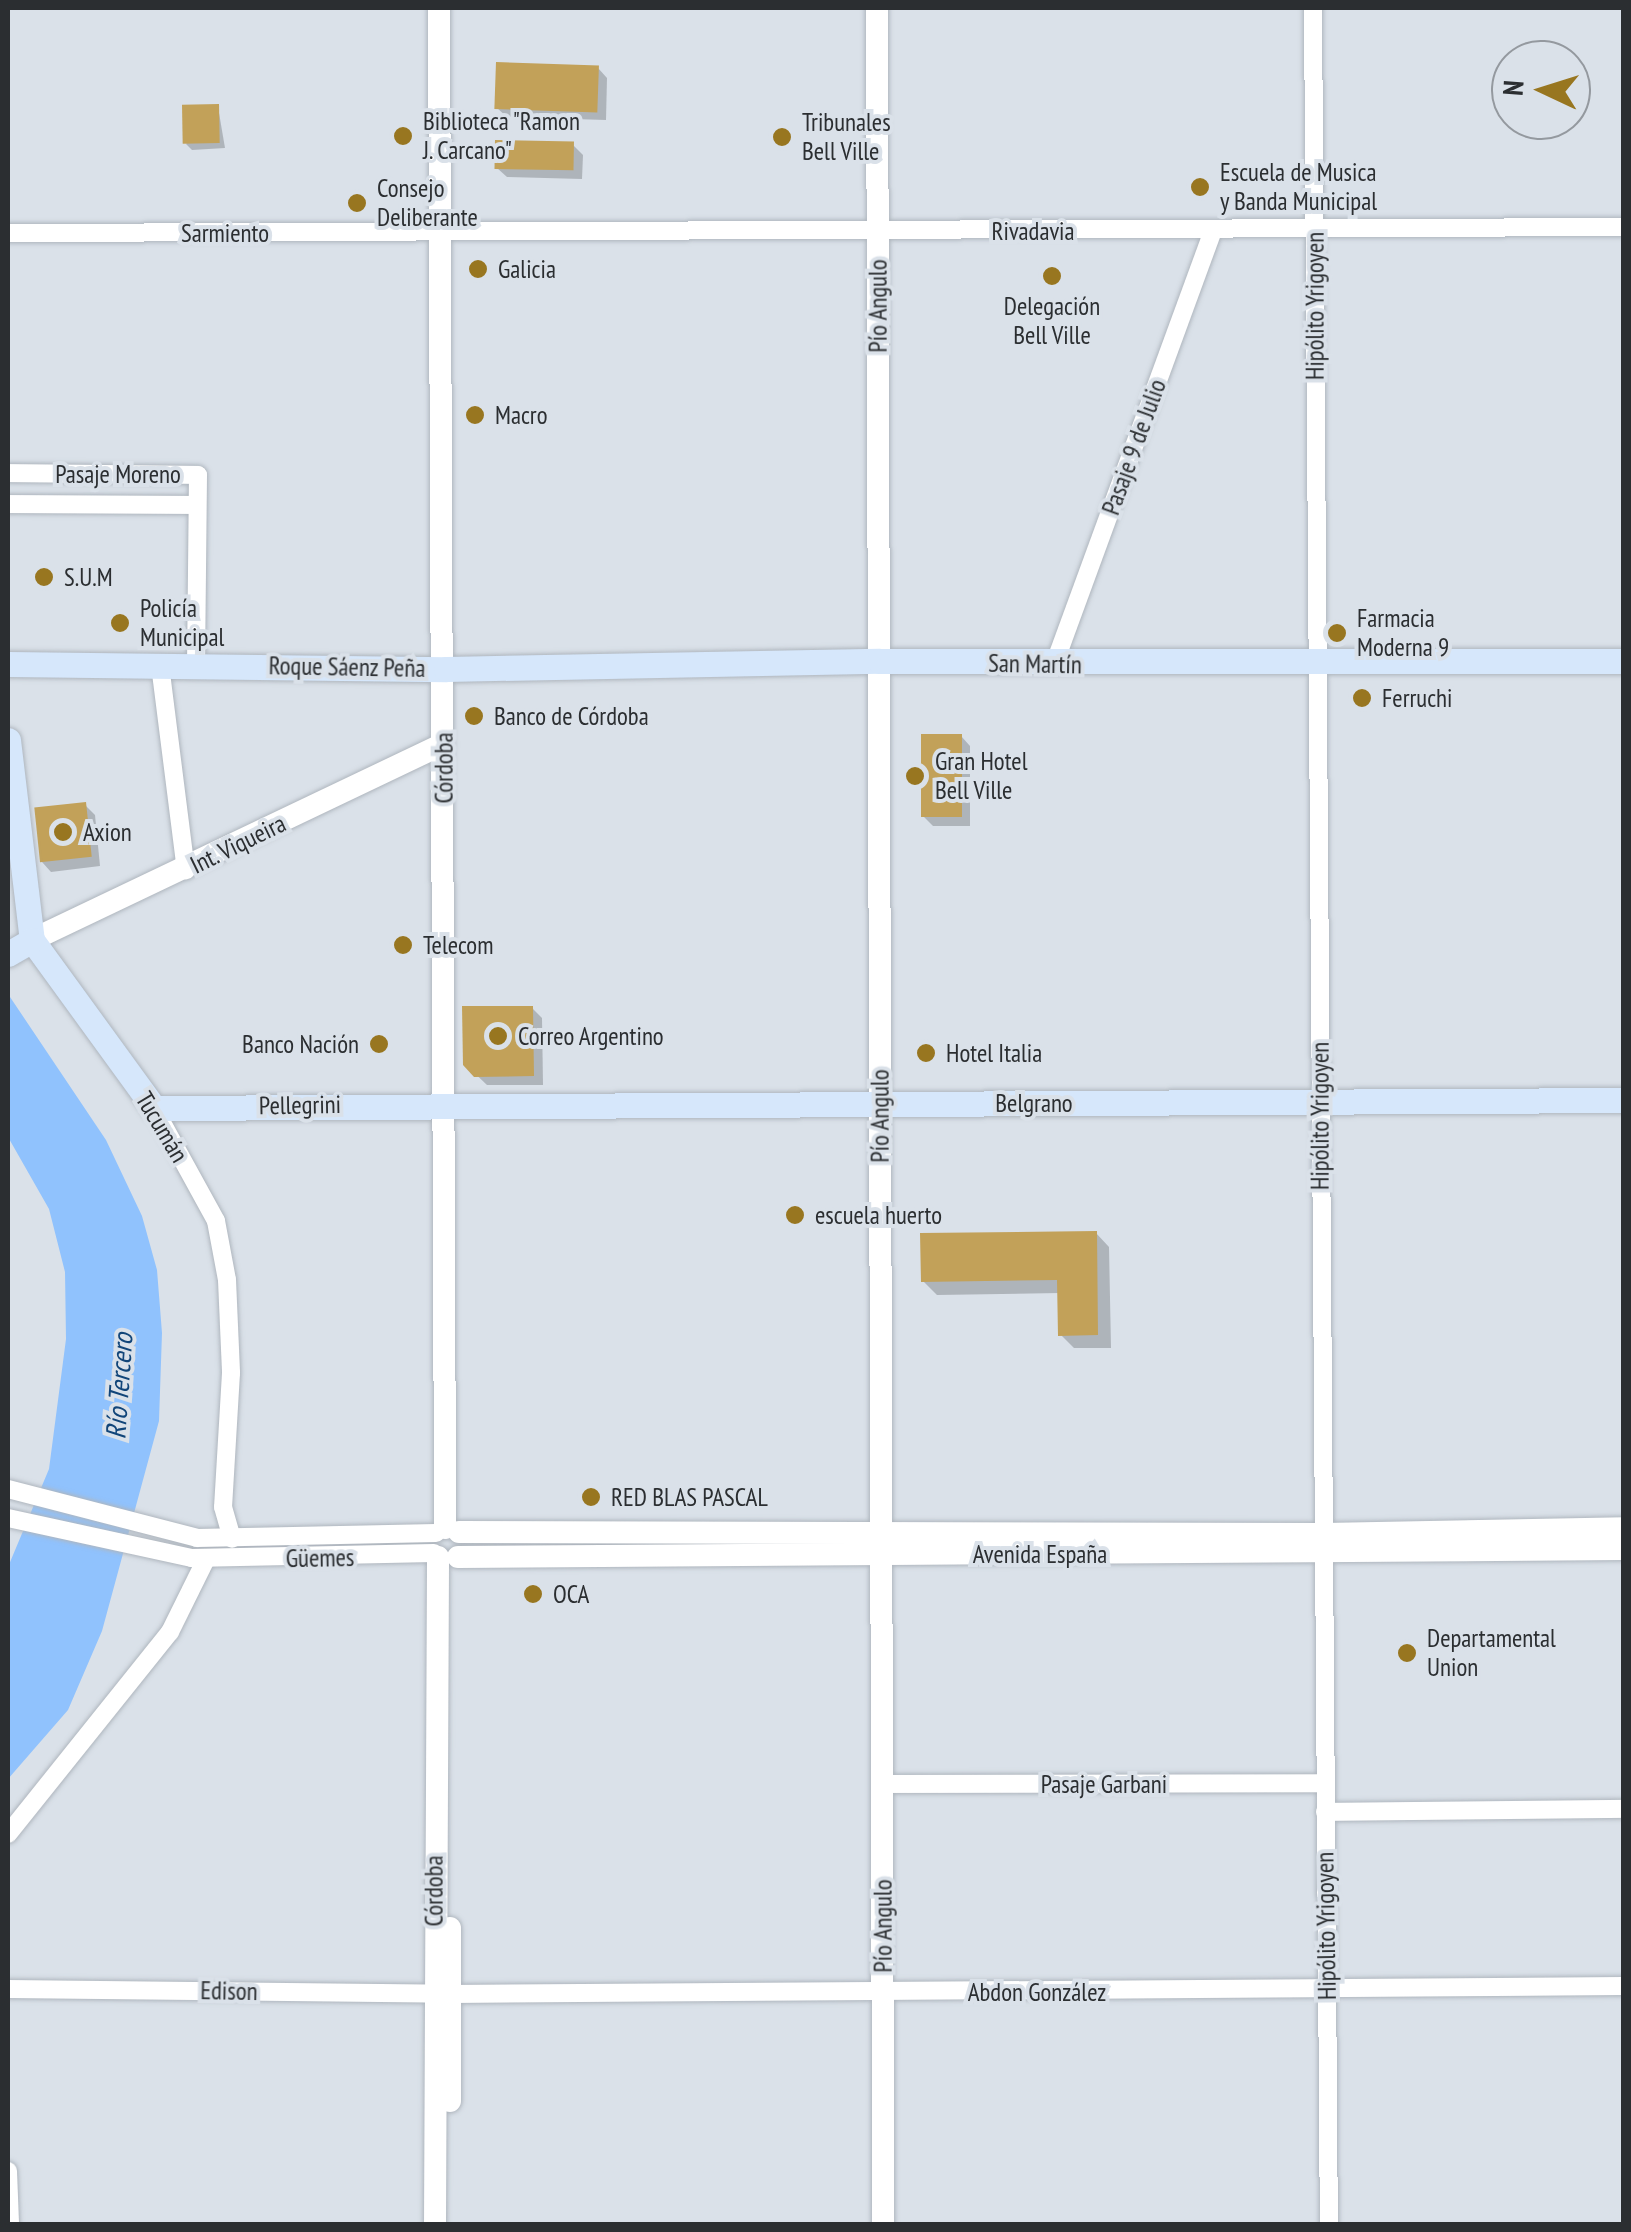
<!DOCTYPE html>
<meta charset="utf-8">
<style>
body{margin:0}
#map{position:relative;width:1631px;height:2232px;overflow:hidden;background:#dae1e9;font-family:"PT Sans Narrow",sans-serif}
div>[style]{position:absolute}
.water>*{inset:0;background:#90c2fd}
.shadow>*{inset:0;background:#0003}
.building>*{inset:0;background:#c2a159;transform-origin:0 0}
.roads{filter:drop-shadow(0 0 2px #afb6be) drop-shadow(0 0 2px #afb6be)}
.minor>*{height:18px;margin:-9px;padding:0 9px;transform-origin:9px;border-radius:9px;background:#fff}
.tertiary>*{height:22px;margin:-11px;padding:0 11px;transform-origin:11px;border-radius:11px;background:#fff}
.secondary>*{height:25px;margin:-12.5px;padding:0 12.5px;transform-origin:12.5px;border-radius:12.5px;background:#d6e7fb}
.dots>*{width:28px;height:28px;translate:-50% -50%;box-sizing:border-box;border:5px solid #dae1e9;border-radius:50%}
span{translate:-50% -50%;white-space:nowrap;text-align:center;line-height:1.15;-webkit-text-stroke:8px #dae1e9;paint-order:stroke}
.poi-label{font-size:25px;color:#2b2e31}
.left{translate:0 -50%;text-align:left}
.right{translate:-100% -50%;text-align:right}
.street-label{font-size:25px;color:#2b2e31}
.water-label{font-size:28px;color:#114579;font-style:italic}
.frame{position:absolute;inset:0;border:10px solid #2b2e31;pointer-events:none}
.north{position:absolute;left:1491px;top:40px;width:100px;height:100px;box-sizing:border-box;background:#dae1e9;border:2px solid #94999f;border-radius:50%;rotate:274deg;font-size:28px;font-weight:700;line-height:40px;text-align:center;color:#2b2e31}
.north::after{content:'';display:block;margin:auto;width:35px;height:45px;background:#987620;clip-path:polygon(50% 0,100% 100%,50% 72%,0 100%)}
</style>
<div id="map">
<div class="water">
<div style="clip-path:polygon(8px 994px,106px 1140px,142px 1216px,157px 1270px,162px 1333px,159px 1421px,102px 1631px,68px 1710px,8px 1779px,8px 1567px,49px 1469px,66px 1339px,65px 1272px,49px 1209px,8px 1137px)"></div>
</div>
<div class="shadow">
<div style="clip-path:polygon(598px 68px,607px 78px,606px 120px,507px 117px,497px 108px)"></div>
<div style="clip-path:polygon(218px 107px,225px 148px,192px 150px,186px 144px)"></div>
<div style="clip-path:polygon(573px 145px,583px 155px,582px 179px,507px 177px,497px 168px)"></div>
<div style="clip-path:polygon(961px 736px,970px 746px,970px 826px,933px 826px,923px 816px)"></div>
<div style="clip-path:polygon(85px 805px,95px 815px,100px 866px,51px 872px,42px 862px)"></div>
<div style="clip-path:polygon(532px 1008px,542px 1018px,543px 1085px,487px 1085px,465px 1064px)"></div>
<div style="clip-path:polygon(1096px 1233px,1109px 1247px,1111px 1348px,1074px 1348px,1061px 1335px,1060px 1293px,937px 1295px,923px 1281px)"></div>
</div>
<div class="building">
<div style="left:496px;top:62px;width:103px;height:47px;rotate:2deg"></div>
<div style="left:219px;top:104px;width:39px;height:37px;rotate:89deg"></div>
<div style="left:495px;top:140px;width:79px;height:29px;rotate:1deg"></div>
<div style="left:921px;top:734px;width:41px;height:83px"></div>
<div style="left:86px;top:802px;width:55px;height:52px;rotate:84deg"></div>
<div style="clip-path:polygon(462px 1006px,533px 1006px,534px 1076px,474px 1077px,463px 1065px)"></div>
<div style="clip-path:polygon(1097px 1231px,1098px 1335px,1058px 1336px,1057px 1280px,921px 1282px,920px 1233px)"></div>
</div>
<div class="roads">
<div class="minor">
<div style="left:1313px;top:8px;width:2216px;rotate:89.59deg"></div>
<div style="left:8px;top:233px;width:1616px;rotate:-0.21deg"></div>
<div style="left:8px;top:473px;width:190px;rotate:0.6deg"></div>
<div style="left:198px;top:475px;width:190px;rotate:90.6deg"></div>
<div style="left:8px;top:504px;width:189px;rotate:0.3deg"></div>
<div style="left:160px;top:665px;width:207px;rotate:82.8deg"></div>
<div style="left:1054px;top:665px;width:463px;rotate:-69.9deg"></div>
<div style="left:154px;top:1108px;width:129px;rotate:61.2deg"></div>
<div style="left:216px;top:1221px;width:60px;rotate:79.4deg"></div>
<div style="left:227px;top:1280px;width:93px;rotate:87.5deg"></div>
<div style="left:231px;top:1373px;width:134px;rotate:93.4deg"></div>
<div style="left:223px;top:1507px;width:33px;rotate:74deg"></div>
<div style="left:8px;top:1489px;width:195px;rotate:14.5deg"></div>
<div style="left:197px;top:1538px;width:239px;rotate:-1.2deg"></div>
<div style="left:8px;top:1518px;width:188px;rotate:12.3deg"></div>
<div style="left:192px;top:1558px;width:242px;rotate:-1.2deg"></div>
<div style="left:882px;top:1784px;width:443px;rotate:-0.1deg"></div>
<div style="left:1325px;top:1812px;width:299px;rotate:-0.6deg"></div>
<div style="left:8px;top:1834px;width:259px;rotate:-51.3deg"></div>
<div style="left:170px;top:1632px;width:81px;rotate:-63.7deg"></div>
<div style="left:8px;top:1989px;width:442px;rotate:0.6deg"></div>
<div style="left:450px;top:1994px;width:1174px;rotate:-0.39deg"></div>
<div style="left:8px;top:2171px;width:53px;rotate:87.8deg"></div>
</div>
<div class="tertiary">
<div style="left:439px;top:8px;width:1520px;rotate:89.77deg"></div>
<div style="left:877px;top:8px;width:2216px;rotate:89.84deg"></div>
<div style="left:32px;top:940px;width:455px;rotate:-25.5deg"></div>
<div style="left:459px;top:1532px;width:865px;rotate:0.13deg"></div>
<div style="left:1324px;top:1534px;width:300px;rotate:-1.1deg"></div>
<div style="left:458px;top:1557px;width:1166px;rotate:-0.39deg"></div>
<div style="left:450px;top:1928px;width:173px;rotate:90deg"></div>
<div style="left:435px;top:2224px;width:667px;rotate:-89.74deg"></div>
</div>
<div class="secondary">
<div style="left:8px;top:664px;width:438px;rotate:0.7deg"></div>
<div style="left:446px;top:669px;width:433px;rotate:-1.1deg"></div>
<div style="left:879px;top:661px;width:745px"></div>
<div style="left:8px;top:740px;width:201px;rotate:83.2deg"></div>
<div style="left:32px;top:940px;width:208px;rotate:54deg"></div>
<div style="left:154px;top:1108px;width:1470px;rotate:-0.31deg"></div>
<div style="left:8px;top:954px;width:28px;rotate:-30deg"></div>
</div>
</div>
<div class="dots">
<div style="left:403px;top:136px;background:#987620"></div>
<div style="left:782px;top:137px;background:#987620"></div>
<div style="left:1200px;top:187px;background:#987620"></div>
<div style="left:357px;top:203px;background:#987620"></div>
<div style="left:478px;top:269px;background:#987620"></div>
<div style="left:1052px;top:276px;background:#987620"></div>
<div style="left:475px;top:415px;background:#987620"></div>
<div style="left:44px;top:577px;background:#987620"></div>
<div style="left:120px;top:623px;background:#987620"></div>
<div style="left:1337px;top:633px;background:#987620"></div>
<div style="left:1362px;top:698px;background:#987620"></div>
<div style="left:474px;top:716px;background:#987620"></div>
<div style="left:915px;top:776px;background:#987620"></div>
<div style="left:63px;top:832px;background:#987620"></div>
<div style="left:403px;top:945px;background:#987620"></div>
<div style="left:498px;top:1036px;background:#987620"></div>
<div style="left:379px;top:1044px;background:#987620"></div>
<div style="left:926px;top:1053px;background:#987620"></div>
<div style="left:795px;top:1215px;background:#987620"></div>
<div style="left:591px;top:1497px;background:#987620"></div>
<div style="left:533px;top:1594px;background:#987620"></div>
<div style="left:1407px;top:1653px;background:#987620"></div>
</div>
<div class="poi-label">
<span class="left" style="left:423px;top:136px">Biblioteca "Ramon<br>J. Carcano"</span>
<span class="left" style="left:802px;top:137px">Tribunales<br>Bell Ville</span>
<span class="left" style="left:1220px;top:187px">Escuela de Musica<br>y Banda Municipal</span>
<span class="left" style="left:377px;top:203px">Consejo<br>Deliberante</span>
<span class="left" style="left:498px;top:269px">Galicia</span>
<span style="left:1052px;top:321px">Delegación<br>Bell Ville</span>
<span class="left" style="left:495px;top:415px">Macro</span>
<span class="left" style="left:64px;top:577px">S.U.M</span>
<span class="left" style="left:140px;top:623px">Policía<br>Municipal</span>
<span class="left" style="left:1357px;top:633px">Farmacia<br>Moderna 9</span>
<span class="left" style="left:1382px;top:698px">Ferruchi</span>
<span class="left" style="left:494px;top:716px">Banco de Córdoba</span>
<span class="left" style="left:935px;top:776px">Gran Hotel<br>Bell Ville</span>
<span class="left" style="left:83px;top:832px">Axion</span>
<span class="left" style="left:423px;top:945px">Telecom</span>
<span class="left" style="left:518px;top:1036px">Correo Argentino</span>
<span class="right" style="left:359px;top:1044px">Banco Nación</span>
<span class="left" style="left:946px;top:1053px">Hotel Italia</span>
<span class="left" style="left:815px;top:1215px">escuela huerto</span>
<span class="left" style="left:611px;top:1497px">RED BLAS PASCAL</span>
<span class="left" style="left:553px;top:1594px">OCA</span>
<span class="left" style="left:1427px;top:1653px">Departamental<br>Union</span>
</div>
<div class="street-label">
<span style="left:1033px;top:231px">Rivadavia</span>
<span style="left:225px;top:233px">Sarmiento</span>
<span style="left:878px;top:306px;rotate:-90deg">Pío Angulo</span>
<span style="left:1315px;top:306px;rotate:-90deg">Hipólito Yrigoyen</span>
<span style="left:1134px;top:447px;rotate:-70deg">Pasaje 9 de Julio</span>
<span style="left:118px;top:474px">Pasaje Moreno</span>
<span style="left:1035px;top:664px;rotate:1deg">San Martín</span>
<span style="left:347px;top:667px;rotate:1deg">Roque Sáenz Peña</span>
<span style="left:444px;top:768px;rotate:-90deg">Córdoba</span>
<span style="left:238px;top:844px;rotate:-26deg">Int. Viqueira</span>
<span style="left:1034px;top:1103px">Belgrano</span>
<span style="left:300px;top:1105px;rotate:-1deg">Pellegrini</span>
<span style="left:880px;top:1116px;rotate:-90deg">Pío Angulo</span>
<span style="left:1320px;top:1116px;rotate:-90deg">Hipólito Yrigoyen</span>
<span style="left:162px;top:1127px;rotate:59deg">Tucumán</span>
<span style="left:1040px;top:1554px">Avenida España</span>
<span style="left:320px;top:1558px;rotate:-1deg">Güemes</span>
<span style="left:1104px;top:1784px">Pasaje Garbani</span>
<span style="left:434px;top:1891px;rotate:-90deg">Córdoba</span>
<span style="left:883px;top:1926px;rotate:-90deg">Pío Angulo</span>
<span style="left:1326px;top:1926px;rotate:-91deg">Hipólito Yrigoyen</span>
<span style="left:229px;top:1991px;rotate:1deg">Edison</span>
<span style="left:1037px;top:1992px">Abdon González</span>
</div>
<div class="water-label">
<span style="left:119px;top:1386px;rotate:-86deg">Río Tercero</span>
</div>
<div class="frame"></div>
<div class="north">N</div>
</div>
